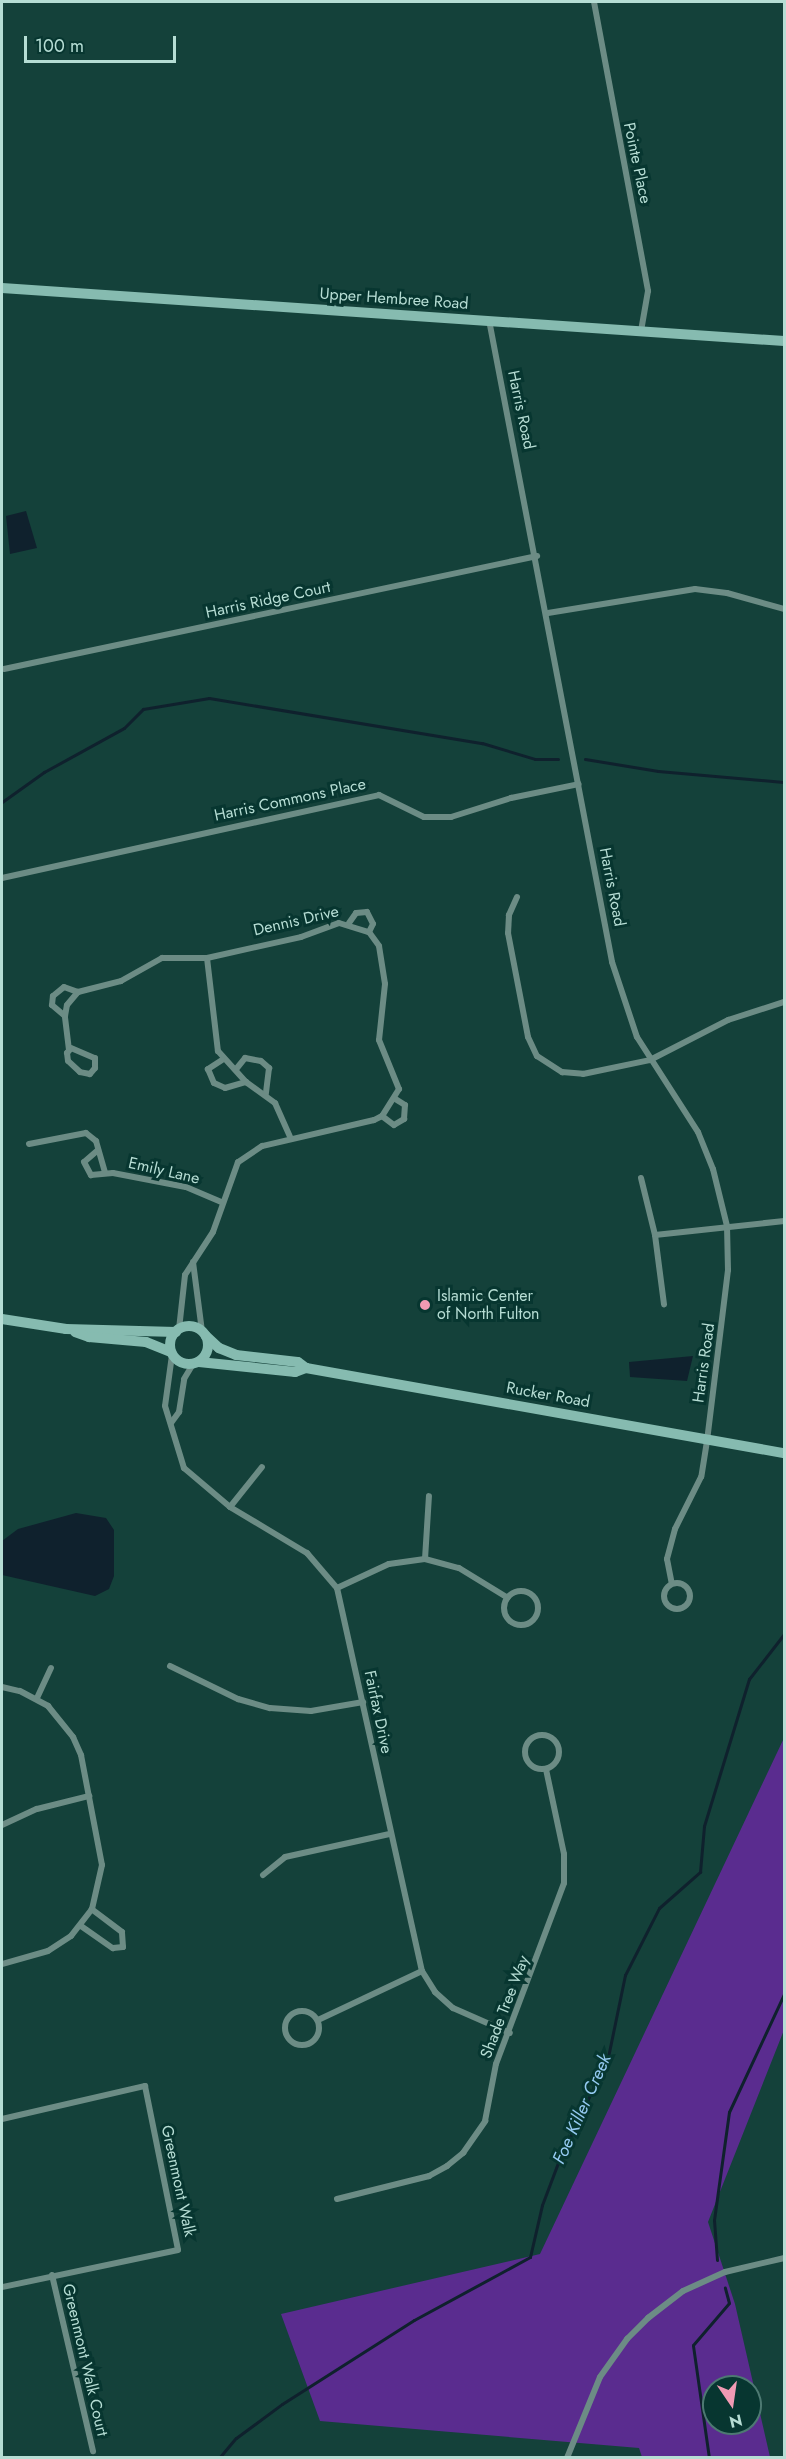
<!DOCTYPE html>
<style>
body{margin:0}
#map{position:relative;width:786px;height:2459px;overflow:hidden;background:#14413a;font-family:Jost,sans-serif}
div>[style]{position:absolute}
.green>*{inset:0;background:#5a2c8f}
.water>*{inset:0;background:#0f212d}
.stream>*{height:3px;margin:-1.5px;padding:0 1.5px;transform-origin:1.5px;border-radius:1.5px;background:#0f212d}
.street>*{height:6px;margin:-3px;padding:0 3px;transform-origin:3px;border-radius:3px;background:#6c8c85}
.street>.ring{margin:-3px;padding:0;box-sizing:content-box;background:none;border:6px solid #6c8c85;border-radius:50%}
.secondary>*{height:10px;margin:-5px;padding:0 5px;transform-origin:5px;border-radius:5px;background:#86bbb0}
.secondary>.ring{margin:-5px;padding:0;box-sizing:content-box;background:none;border:10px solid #86bbb0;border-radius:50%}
.dots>*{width:16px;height:16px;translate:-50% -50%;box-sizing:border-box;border:3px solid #073630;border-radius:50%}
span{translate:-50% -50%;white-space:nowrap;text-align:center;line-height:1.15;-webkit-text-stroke:6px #073630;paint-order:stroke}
.street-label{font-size:16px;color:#b6ddd4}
.poi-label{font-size:16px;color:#b6ddd4}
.left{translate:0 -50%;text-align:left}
.water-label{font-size:18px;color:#95caf1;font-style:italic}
.frame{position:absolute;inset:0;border:3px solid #b6ddd4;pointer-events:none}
.north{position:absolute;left:702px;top:2375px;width:60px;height:60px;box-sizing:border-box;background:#073630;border:2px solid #4d7972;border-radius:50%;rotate:167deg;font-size:16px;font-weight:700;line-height:24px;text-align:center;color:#b6ddd4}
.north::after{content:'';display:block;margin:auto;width:21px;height:27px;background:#f19ab3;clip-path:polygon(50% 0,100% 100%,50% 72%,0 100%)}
.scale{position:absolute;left:24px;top:36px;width:152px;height:27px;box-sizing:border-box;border:3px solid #b6ddd4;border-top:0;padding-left:8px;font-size:18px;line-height:21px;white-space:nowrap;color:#b6ddd4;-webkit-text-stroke:4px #073630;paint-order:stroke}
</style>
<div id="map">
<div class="green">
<div style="clip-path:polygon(evenodd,784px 1738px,784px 2030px,708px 2222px,735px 2304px,770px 2457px,642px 2457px,639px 2448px,320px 2421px,281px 2314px,540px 2254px,784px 1738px,714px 2387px,750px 2387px,750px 2423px,714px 2423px,714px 2387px)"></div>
</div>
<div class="water">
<div style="clip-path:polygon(26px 511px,37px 548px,10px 554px,6px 516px)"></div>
<div style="clip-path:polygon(693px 1356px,687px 1381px,630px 1377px,629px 1362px)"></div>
<div style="clip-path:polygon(76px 1513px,106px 1518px,114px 1530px,114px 1576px,109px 1589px,95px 1596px,2px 1575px,2px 1541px,18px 1529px)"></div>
</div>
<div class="stream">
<div style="left:585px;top:759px;width:74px;rotate:9.3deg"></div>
<div style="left:658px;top:771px;width:126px;rotate:5deg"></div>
<div style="left:2px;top:802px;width:52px;rotate:-35.5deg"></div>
<div style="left:44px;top:772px;width:91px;rotate:-28.8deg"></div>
<div style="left:124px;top:728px;width:27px;rotate:-45deg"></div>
<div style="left:143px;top:709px;width:67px;rotate:-9.5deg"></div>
<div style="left:209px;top:698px;width:277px;rotate:9.4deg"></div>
<div style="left:482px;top:743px;width:55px;rotate:16.8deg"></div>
<div style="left:535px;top:759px;width:23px"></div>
<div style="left:717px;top:2260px;width:40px;rotate:-94.3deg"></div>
<div style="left:714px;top:2220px;width:109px;rotate:-82.1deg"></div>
<div style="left:729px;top:2112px;width:130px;rotate:-65deg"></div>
<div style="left:219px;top:2458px;width:26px;rotate:-50deg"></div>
<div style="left:236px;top:2438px;width:57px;rotate:-36.5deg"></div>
<div style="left:282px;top:2404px;width:156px;rotate:-32.5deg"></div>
<div style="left:414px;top:2320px;width:132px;rotate:-28.5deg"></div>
<div style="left:530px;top:2257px;width:53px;rotate:-77deg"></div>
<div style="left:542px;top:2205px;width:48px;rotate:-69.3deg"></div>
<div style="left:559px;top:2160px;width:114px;rotate:-64.6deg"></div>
<div style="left:608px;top:2057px;width:84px;rotate:-78.3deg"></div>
<div style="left:625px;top:1975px;width:75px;rotate:-63.1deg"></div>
<div style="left:659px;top:1908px;width:55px;rotate:-41.3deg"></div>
<div style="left:700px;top:1872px;width:46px;rotate:-85deg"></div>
<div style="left:704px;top:1826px;width:154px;rotate:-73deg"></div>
<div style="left:749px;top:1679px;width:57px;rotate:-52.1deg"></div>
<div style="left:709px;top:2458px;width:114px;rotate:-98.1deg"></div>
<div style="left:693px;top:2345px;width:55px;rotate:-49.4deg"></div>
<div style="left:729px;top:2303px;width:16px;rotate:-105deg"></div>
</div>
<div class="street">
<div style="left:594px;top:2px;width:294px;rotate:79.4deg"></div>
<div style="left:648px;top:291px;width:41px;rotate:99.9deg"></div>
<div style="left:489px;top:320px;width:654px;rotate:79.15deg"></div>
<div style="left:612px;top:962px;width:79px;rotate:71.6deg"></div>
<div style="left:637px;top:1037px;width:113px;rotate:57.3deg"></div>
<div style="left:698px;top:1132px;width:40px;rotate:68deg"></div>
<div style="left:713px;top:1169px;width:59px;rotate:76.2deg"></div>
<div style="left:727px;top:1226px;width:44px;rotate:88.7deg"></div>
<div style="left:728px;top:1270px;width:172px;rotate:97deg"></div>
<div style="left:707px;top:1441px;width:36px;rotate:99deg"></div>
<div style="left:701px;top:1477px;width:58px;rotate:116.6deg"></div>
<div style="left:675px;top:1529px;width:31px;rotate:105deg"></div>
<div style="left:667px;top:1559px;width:25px;rotate:79deg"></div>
<div style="left:548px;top:613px;width:149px;rotate:-9.3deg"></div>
<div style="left:695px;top:589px;width:32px;rotate:7deg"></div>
<div style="left:727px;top:593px;width:59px;rotate:15.7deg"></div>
<div style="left:4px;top:669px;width:545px;rotate:-11.97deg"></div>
<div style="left:2px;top:878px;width:386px;rotate:-12.4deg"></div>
<div style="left:379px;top:795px;width:50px;rotate:26.1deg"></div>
<div style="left:424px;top:817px;width:27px"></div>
<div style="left:451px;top:817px;width:63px;rotate:-17.6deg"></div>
<div style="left:511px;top:798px;width:69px;rotate:-11.6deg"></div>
<div style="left:517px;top:897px;width:20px;rotate:114deg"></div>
<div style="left:509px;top:915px;width:18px;rotate:93deg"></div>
<div style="left:508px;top:933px;width:106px;rotate:79.1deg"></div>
<div style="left:528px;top:1037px;width:21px;rotate:65deg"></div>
<div style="left:537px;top:1056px;width:30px;rotate:33deg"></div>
<div style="left:562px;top:1072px;width:21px;rotate:5deg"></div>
<div style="left:583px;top:1074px;width:68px;rotate:-11.8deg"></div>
<div style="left:650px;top:1060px;width:88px;rotate:-27.1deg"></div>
<div style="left:728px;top:1020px;width:59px;rotate:-17.8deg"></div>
<div style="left:349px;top:923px;width:12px;rotate:-55deg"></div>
<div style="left:356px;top:913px;width:11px;rotate:-5deg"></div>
<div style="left:367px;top:912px;width:13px;rotate:63deg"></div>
<div style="left:373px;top:924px;width:9px;rotate:117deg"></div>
<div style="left:207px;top:958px;width:94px;rotate:83.3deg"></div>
<div style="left:218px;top:1051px;width:42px;rotate:47.9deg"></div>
<div style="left:246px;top:1082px;width:36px;rotate:36deg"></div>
<div style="left:275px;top:1103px;width:39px;rotate:66deg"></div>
<div style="left:65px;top:1016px;width:17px;rotate:-140deg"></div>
<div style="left:52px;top:1005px;width:9px;rotate:-84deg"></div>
<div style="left:53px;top:996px;width:14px;rotate:-39deg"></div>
<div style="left:64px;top:987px;width:15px;rotate:20deg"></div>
<div style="left:71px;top:1048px;width:26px;rotate:23deg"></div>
<div style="left:95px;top:1058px;width:10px;rotate:90deg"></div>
<div style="left:95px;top:1068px;width:8px;rotate:130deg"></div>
<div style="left:90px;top:1074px;width:10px;rotate:-169deg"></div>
<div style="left:80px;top:1072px;width:16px;rotate:-137deg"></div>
<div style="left:68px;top:1061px;width:8px;rotate:-97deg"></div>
<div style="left:67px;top:1053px;width:6px;rotate:-51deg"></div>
<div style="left:69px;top:1050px;width:34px;rotate:-97deg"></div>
<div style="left:65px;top:1016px;width:11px;rotate:-80deg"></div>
<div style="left:67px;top:1005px;width:17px;rotate:-50deg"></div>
<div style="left:78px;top:992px;width:44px;rotate:-14.3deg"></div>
<div style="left:121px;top:981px;width:47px;rotate:-29.3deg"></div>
<div style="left:162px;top:958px;width:45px"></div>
<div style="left:207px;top:958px;width:96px;rotate:-12.6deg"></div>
<div style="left:301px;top:937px;width:40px;rotate:-20.2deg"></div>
<div style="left:339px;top:923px;width:31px;rotate:17deg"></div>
<div style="left:369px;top:932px;width:17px;rotate:54deg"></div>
<div style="left:379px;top:946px;width:38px;rotate:81deg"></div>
<div style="left:385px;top:984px;width:56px;rotate:96.1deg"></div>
<div style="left:379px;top:1040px;width:53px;rotate:67.8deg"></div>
<div style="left:399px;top:1089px;width:32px;rotate:122deg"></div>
<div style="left:382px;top:1116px;width:9px;rotate:153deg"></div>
<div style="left:374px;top:1120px;width:115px;rotate:166.9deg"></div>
<div style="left:262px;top:1146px;width:29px;rotate:146deg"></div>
<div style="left:238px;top:1162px;width:74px;rotate:109.7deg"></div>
<div style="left:213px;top:1232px;width:51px;rotate:123.1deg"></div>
<div style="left:185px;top:1275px;width:54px;rotate:96.3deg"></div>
<div style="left:222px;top:1060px;width:17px;rotate:147deg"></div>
<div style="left:208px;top:1069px;width:15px;rotate:67deg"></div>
<div style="left:214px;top:1083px;width:12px;rotate:24deg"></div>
<div style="left:225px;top:1088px;width:22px;rotate:-16deg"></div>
<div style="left:237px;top:1068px;width:13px;rotate:-51deg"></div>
<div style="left:245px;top:1058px;width:16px;rotate:11deg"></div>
<div style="left:261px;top:1061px;width:11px;rotate:41deg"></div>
<div style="left:269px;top:1068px;width:26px;rotate:97deg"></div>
<div style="left:382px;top:1116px;width:15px;rotate:37deg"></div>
<div style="left:394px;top:1125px;width:12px;rotate:-31deg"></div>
<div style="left:404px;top:1119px;width:14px;rotate:-86deg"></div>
<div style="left:405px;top:1105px;width:13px;rotate:-148deg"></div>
<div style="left:29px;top:1144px;width:58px;rotate:-10.9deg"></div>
<div style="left:86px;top:1133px;width:13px;rotate:39deg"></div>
<div style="left:96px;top:1141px;width:33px;rotate:74deg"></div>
<div style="left:98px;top:1150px;width:18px;rotate:139deg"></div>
<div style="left:84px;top:1162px;width:15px;rotate:62deg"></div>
<div style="left:91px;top:1175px;width:22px;rotate:-5deg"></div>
<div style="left:113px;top:1173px;width:74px;rotate:10.9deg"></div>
<div style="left:186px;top:1187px;width:39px;rotate:23deg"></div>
<div style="left:641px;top:1178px;width:59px;rotate:76.2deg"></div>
<div style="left:655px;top:1235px;width:70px;rotate:82.6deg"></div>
<div style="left:655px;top:1235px;width:130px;rotate:-6.2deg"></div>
<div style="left:193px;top:1262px;width:70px;rotate:82.6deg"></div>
<div style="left:172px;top:1355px;width:51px;rotate:97.8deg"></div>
<div style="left:165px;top:1406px;width:65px;rotate:73deg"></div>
<div style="left:184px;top:1468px;width:60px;rotate:40.3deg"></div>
<div style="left:230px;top:1507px;width:90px;rotate:30.9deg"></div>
<div style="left:307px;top:1553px;width:46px;rotate:49.4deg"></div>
<div style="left:337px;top:1588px;width:392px;rotate:77.5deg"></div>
<div style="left:422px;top:1971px;width:25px;rotate:58deg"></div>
<div style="left:435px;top:1992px;width:24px;rotate:42deg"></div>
<div style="left:453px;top:2008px;width:62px;rotate:23.7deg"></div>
<div style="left:171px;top:1423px;width:14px;rotate:-54deg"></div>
<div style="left:179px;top:1412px;width:33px;rotate:-81deg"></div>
<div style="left:184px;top:1379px;width:17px;rotate:-59deg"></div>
<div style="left:230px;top:1507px;width:51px;rotate:-51.3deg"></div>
<div style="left:425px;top:1559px;width:63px;rotate:-86.4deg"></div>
<div class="ring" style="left:664px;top:1583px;width:20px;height:20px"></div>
<div style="left:337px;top:1588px;width:57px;rotate:-24.8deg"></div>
<div style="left:389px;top:1564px;width:36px;rotate:-8deg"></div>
<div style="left:425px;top:1559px;width:35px;rotate:15deg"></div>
<div style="left:459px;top:1568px;width:57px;rotate:31.5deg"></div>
<div class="ring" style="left:504px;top:1591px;width:28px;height:28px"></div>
<div style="left:170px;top:1666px;width:76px;rotate:25.9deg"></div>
<div style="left:238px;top:1699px;width:33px;rotate:16deg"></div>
<div style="left:270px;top:1708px;width:41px;rotate:4.2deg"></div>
<div style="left:311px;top:1711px;width:53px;rotate:-9.8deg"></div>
<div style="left:2px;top:1687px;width:18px;rotate:13deg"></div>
<div style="left:20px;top:1691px;width:32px;rotate:28deg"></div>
<div style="left:48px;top:1706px;width:40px;rotate:51deg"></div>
<div style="left:73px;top:1737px;width:20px;rotate:66deg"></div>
<div style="left:81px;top:1755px;width:112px;rotate:79.2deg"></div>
<div style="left:102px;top:1865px;width:45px;rotate:102.8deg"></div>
<div style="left:92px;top:1909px;width:34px;rotate:128deg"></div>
<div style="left:71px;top:1936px;width:27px;rotate:147deg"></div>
<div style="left:48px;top:1951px;width:48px;rotate:164.2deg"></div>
<div style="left:37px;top:1698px;width:33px;rotate:-65deg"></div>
<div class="ring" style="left:525px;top:1735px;width:28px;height:28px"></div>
<div style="left:2px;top:1825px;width:38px;rotate:-25deg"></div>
<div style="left:37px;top:1809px;width:54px;rotate:-14deg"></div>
<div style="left:263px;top:1875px;width:28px;rotate:-39deg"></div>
<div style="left:285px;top:1857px;width:107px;rotate:-12.4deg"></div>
<div style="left:81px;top:1926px;width:39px;rotate:35deg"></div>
<div style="left:113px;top:1948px;width:10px;rotate:-6deg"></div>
<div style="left:123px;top:1947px;width:15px;rotate:-94deg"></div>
<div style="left:122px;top:1932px;width:38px;rotate:-143deg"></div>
<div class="ring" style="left:285px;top:2011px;width:28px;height:28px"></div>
<div style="left:318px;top:2020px;width:115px;rotate:-25.2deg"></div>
<div style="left:2px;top:2119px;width:147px;rotate:-13deg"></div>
<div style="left:145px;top:2086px;width:167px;rotate:78.6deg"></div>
<div style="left:178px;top:2250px;width:180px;rotate:168.1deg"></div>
<div style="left:337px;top:2199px;width:95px;rotate:-14deg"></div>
<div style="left:429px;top:2176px;width:21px;rotate:-29deg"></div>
<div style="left:447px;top:2166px;width:21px;rotate:-39deg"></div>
<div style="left:463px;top:2153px;width:39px;rotate:-55deg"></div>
<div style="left:485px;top:2121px;width:58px;rotate:-79.1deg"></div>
<div style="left:496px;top:2064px;width:193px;rotate:-69.4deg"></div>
<div style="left:564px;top:1883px;width:29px;rotate:-90deg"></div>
<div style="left:564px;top:1854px;width:87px;rotate:-102deg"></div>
<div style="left:52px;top:2275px;width:181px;rotate:76.9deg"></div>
<div style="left:567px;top:2458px;width:87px;rotate:-67.8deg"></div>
<div style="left:600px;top:2377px;width:47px;rotate:-54.6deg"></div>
<div style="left:627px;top:2339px;width:30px;rotate:-45deg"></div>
<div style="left:648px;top:2318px;width:44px;rotate:-37.6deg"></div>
<div style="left:683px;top:2291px;width:46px;rotate:-24.3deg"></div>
<div style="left:725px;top:2272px;width:61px;rotate:-13.3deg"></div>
</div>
<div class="secondary">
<div style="left:2px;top:288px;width:784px;rotate:3.88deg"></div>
<div style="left:2px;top:1319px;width:65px;rotate:8.9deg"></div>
<div style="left:66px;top:1329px;width:110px;rotate:1.6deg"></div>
<div class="ring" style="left:170px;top:1326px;width:28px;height:28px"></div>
<div style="left:75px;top:1332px;width:15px;rotate:20deg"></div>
<div style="left:89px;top:1337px;width:57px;rotate:5deg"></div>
<div style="left:146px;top:1342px;width:27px;rotate:22deg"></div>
<div style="left:206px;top:1336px;width:18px;rotate:43deg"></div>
<div style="left:219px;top:1348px;width:18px;rotate:22deg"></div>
<div style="left:236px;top:1355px;width:62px;rotate:6.4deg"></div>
<div style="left:298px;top:1362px;width:10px;rotate:37deg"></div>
<div style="left:306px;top:1368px;width:485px;rotate:10.1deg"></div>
<div style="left:199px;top:1362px;width:97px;rotate:5.9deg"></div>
<div style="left:295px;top:1372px;width:12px;rotate:-20deg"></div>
</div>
<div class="dots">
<div style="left:425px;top:1305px;background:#f19ab3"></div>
</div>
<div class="street-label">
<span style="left:637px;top:163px;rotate:78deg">Pointe Place</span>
<span style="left:394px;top:299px;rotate:4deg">Upper Hembree Road</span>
<span style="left:521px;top:410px;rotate:78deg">Harris Road</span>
<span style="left:268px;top:600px;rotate:-12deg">Harris Ridge Court</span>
<span style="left:290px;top:800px;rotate:-12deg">Harris Commons Place</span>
<span style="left:612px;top:887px;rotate:79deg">Harris Road</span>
<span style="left:296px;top:921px;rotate:-13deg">Dennis Drive</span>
<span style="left:164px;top:1171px;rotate:13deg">Emily Lane</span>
<span style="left:704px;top:1363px;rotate:-82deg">Harris Road</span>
<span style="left:548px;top:1395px;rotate:10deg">Rucker Road</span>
<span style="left:378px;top:1712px;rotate:78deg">Fairfax Drive</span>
<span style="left:505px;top:2007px;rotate:-69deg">Shade Tree Way</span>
<span style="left:178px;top:2181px;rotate:78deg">Greenmont Walk</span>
<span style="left:85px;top:2360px;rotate:77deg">Greenmont Walk Court</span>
</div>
<div class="poi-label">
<span class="left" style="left:437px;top:1305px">Islamic Center<br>of North Fulton</span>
</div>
<div class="water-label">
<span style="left:582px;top:2109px;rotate:-66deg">Foe Killer Creek</span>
</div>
<div class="frame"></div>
<div class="north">N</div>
<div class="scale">100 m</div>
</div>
